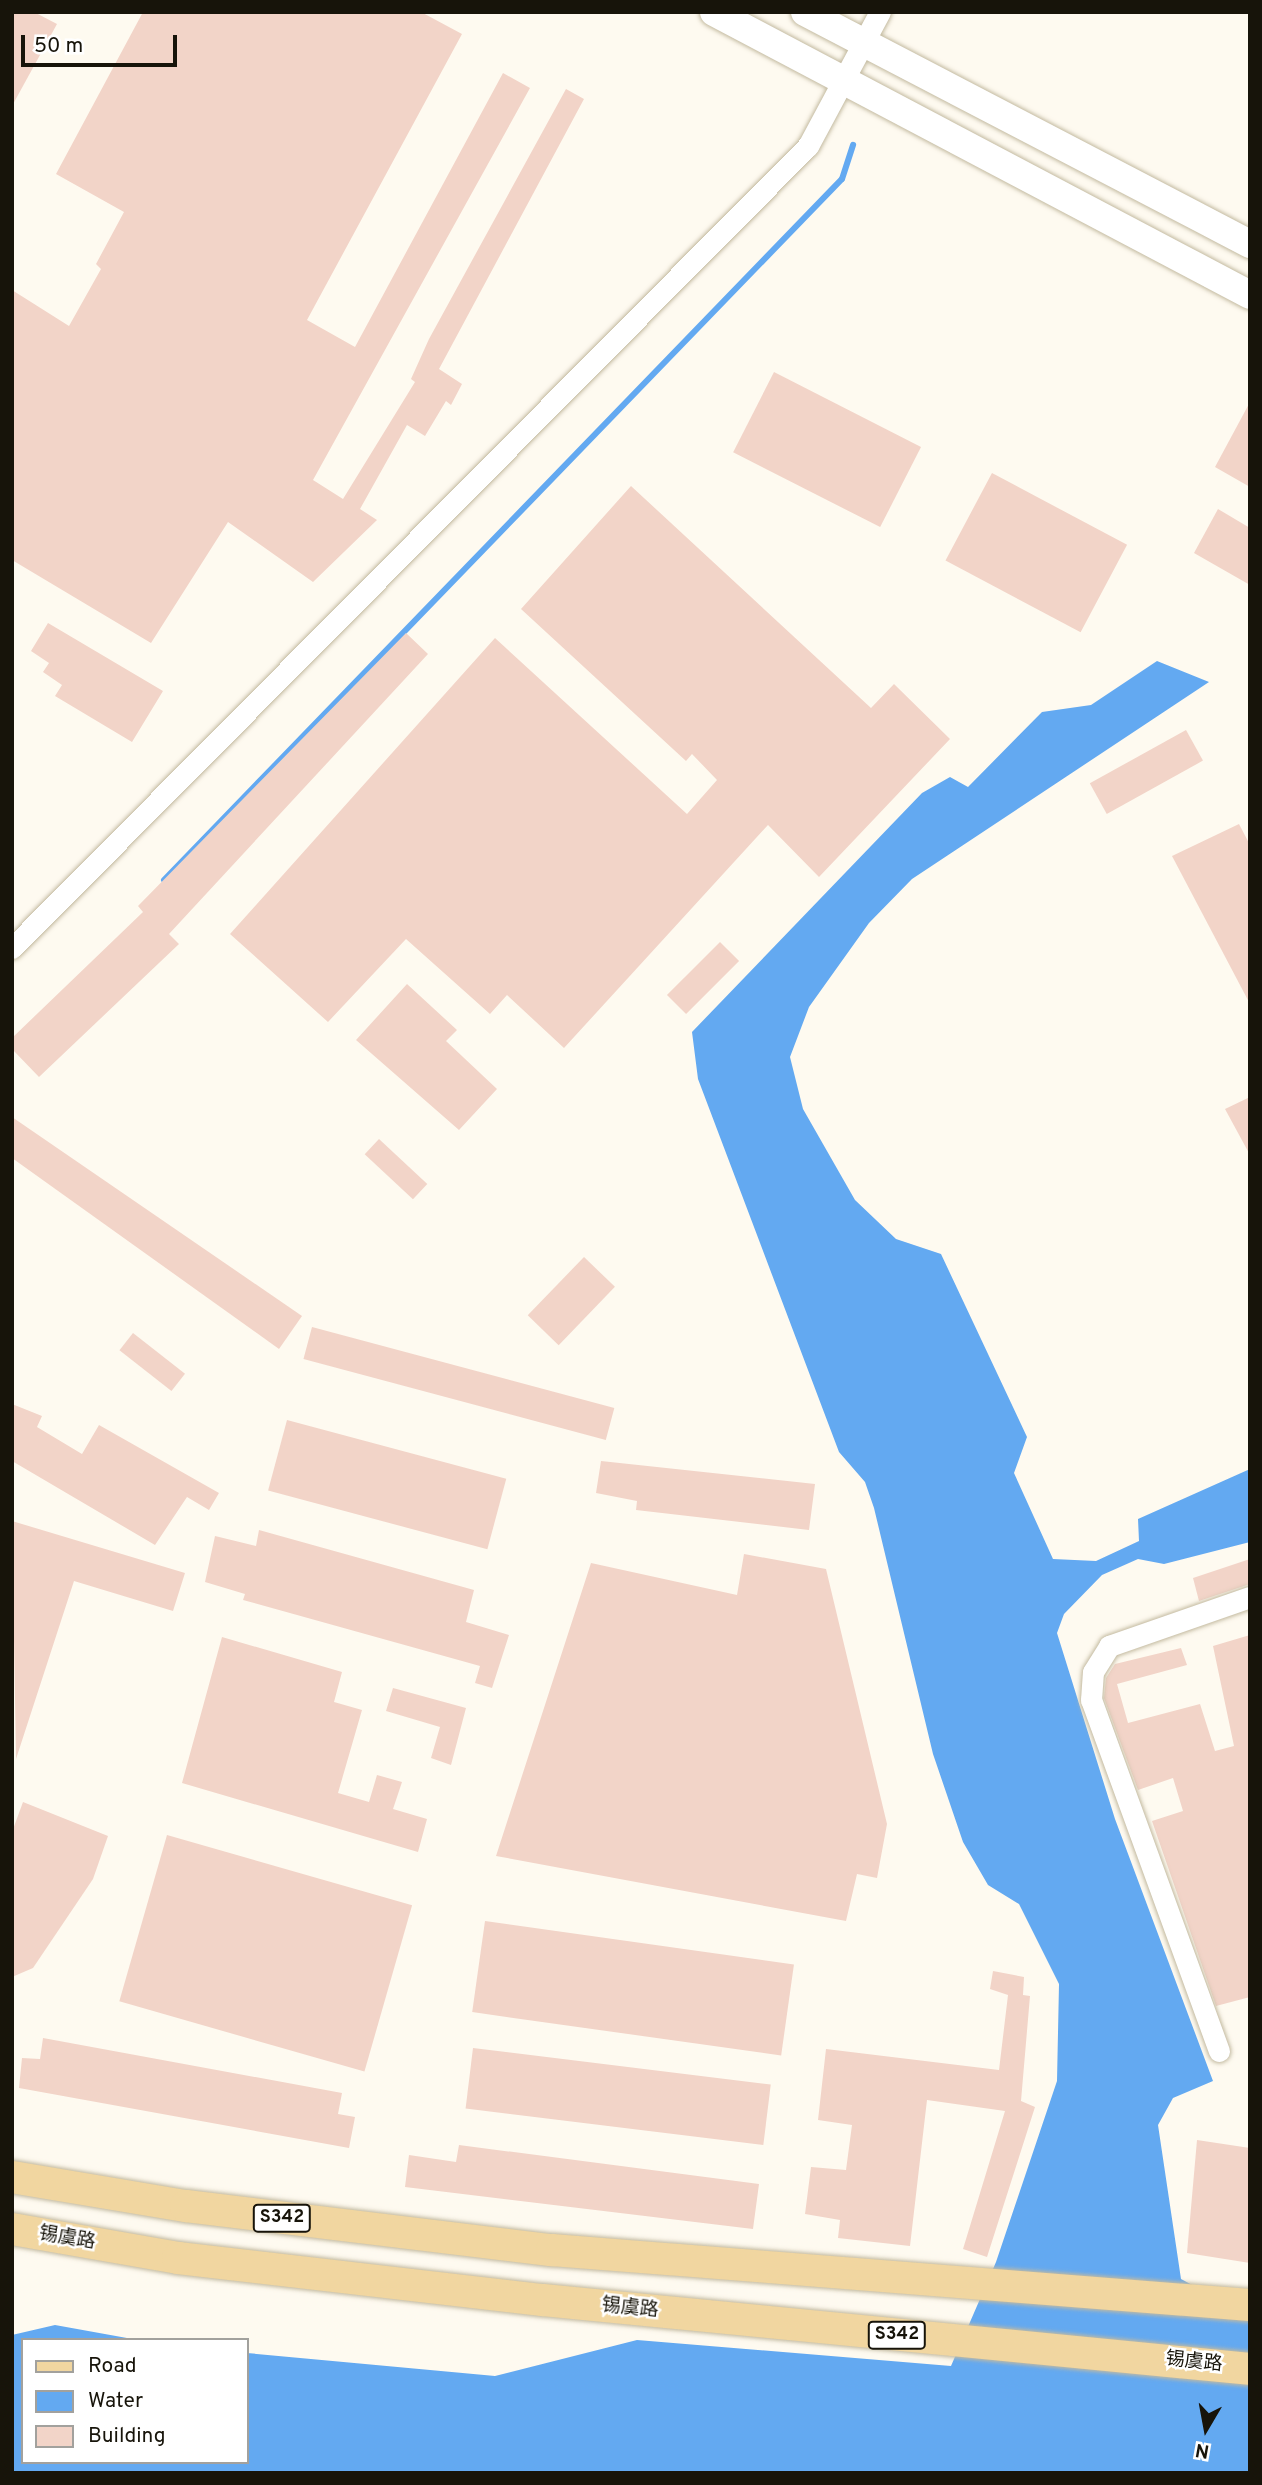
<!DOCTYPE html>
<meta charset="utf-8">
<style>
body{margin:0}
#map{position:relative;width:1262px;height:2485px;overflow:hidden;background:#fefaf0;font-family:Overpass,"Noto Sans SC",sans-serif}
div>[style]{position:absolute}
.water>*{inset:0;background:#63a9f1}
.stream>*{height:6px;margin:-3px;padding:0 3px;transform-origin:3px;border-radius:3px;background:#63a9f1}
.building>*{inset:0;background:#f2d4c8;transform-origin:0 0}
.roads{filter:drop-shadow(0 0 2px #c3baa0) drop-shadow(0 0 2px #c3baa0)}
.street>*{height:21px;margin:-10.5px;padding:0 10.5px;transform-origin:10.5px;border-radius:10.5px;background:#fff}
.secondary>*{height:28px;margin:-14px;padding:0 14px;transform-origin:14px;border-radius:14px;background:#fff}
.primary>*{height:32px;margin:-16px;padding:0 16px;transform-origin:16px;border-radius:16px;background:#f1d6a0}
span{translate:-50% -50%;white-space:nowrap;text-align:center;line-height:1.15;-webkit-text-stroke:5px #fff;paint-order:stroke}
.shield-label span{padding:2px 5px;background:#fff;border:2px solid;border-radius:5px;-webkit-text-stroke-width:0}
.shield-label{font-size:18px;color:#17140a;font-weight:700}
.street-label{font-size:19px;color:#17140a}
.frame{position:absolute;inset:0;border:14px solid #17140a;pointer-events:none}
.legend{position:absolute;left:21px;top:2338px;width:228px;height:126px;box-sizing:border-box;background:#fff;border:2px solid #a2a19d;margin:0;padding:9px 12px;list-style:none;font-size:21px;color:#17140a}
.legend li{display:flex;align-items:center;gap:14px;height:35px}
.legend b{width:35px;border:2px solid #a2a19d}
.north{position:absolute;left:1171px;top:2394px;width:70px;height:70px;-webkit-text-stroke:5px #fff;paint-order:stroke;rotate:190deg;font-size:19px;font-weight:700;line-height:28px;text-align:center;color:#17140a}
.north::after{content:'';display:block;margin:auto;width:24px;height:32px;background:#17140a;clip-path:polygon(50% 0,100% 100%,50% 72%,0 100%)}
.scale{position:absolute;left:21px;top:35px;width:156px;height:32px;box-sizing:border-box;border:4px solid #17140a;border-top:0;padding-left:9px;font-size:21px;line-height:24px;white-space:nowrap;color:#17140a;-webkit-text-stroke:5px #fff;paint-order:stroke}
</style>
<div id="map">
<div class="water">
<div style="clip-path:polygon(1157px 661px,1209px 682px,912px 879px,869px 923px,809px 1007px,790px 1057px,803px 1109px,855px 1200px,896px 1239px,941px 1254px,1027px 1437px,1014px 1473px,1053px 1559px,1096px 1561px,1139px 1541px,1138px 1519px,1250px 1469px,1250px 1542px,1164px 1564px,1138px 1559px,1102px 1575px,1064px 1614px,1057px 1633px,1115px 1819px,1213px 2081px,1173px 2098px,1158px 2125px,1181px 2279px,1250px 2316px,1250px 2473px,12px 2473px,12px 2335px,55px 2325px,138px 2340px,23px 2340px,23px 2462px,247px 2462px,247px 2353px,495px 2376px,637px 2340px,951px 2366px,996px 2262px,1057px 2081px,1059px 1984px,1019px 1904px,988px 1885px,963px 1842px,933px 1754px,874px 1508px,865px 1482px,839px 1452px,698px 1079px,692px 1032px,922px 793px,950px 777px,968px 787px,1042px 712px,1091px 705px)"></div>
</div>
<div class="stream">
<div style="left:164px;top:880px;width:975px;rotate:-45.96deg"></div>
<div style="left:842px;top:179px;width:36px;rotate:-72deg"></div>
</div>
<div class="building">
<div style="clip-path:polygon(12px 12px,34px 12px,57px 24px,12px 106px)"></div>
<div style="clip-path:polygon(143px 12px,421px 12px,462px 34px,307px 320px,355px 347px,503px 73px,530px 88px,313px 480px,343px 499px,415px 382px,411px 379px,429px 339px,566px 89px,584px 99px,439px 369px,462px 384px,451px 405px,446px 401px,425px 436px,407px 425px,360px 509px,377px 520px,313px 582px,228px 522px,151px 643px,12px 560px,12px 290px,69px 326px,101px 269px,96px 264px,124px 212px,56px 174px)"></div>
<div style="left:774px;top:372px;width:165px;height:90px;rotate:27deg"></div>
<div style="clip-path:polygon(1250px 402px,1250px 487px,1215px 467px)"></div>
<div style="left:992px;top:473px;width:153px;height:99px;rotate:28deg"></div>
<div style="clip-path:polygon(631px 486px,871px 708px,894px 684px,950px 739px,819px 877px,768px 825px,564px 1048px,507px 995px,490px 1014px,406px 939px,328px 1022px,230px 934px,495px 638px,687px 814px,717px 780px,692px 754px,686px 761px,521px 609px)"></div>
<div style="clip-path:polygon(1218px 509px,1250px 528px,1250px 585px,1194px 553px)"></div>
<div style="clip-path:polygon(48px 623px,163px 691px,132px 742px,55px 696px,62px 685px,43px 672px,49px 663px,31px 651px)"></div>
<div style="clip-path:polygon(406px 633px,428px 654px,169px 934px,179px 944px,39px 1077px,12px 1049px,12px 1038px,143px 912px,138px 906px)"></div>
<div style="left:1186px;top:730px;width:35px;height:110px;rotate:61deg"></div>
<div style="clip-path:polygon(1239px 824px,1250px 845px,1250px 1004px,1172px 856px)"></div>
<div style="left:720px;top:942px;width:27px;height:75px;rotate:45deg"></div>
<div style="clip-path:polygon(407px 984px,457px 1030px,446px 1041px,497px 1089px,459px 1130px,356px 1040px)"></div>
<div style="clip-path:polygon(1250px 1097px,1250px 1155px,1225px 1109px)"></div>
<div style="clip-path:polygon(12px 1117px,302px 1316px,279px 1349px,12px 1158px)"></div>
<div style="left:379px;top:1139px;width:66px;height:21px;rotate:43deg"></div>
<div style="left:584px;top:1257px;width:43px;height:81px;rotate:44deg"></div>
<div style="left:312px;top:1327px;width:313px;height:33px;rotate:15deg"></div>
<div style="left:133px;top:1333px;width:66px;height:22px;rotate:38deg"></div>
<div style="clip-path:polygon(12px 1404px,42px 1416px,37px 1427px,82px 1454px,99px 1425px,219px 1493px,209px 1510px,187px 1497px,155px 1545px,12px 1461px)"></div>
<div style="left:287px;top:1420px;width:227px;height:73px;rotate:15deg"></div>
<div style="clip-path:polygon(601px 1461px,815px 1484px,809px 1530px,636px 1510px,637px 1501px,596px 1493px)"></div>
<div style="clip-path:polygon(12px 1521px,185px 1573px,173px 1611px,74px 1581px,16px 1759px)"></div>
<div style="clip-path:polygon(259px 1530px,474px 1590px,466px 1622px,509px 1635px,492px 1688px,475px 1683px,480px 1666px,243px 1600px,245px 1594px,205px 1582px,215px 1536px,256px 1546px)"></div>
<div style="clip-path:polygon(744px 1554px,826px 1569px,887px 1824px,877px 1878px,857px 1874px,846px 1921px,496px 1856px,591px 1563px,737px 1595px)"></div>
<div style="clip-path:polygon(1250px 1559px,1250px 1584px,1199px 1601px,1193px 1578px)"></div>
<div style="clip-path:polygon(1250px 1635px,1250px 1997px,1216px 2006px,1152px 1821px,1183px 1811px,1173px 1778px,1138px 1790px,1104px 1698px,1106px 1678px,1115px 1664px,1181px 1648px,1187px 1665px,1117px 1684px,1128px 1723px,1200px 1704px,1215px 1751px,1234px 1746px,1213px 1646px)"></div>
<div style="clip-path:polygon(222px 1637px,342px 1672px,334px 1702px,362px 1710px,338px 1793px,369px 1802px,377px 1775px,402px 1782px,393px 1809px,427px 1819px,418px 1852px,182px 1783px)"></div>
<div style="clip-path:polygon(393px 1688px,466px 1708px,451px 1765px,431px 1758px,440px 1727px,386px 1711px)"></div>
<div style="clip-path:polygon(23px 1802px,108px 1836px,93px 1879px,33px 1968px,12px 1977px,12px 1832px)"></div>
<div style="left:167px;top:1835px;width:255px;height:173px;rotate:16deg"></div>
<div style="left:485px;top:1921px;width:312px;height:92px;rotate:8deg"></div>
<div style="clip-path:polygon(993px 1971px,1024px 1977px,1023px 1995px,1030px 1996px,1021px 2101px,1035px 2107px,987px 2257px,963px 2249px,1005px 2111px,927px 2100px,910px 2246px,838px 2238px,840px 2220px,805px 2214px,811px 2167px,846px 2170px,852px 2125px,818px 2120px,826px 2049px,999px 2070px,1008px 1995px,990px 1989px)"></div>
<div style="clip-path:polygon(43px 2038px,342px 2093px,338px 2114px,355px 2117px,349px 2148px,19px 2088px,22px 2058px,40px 2059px)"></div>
<div style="left:473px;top:2048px;width:300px;height:61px;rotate:7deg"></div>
<div style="clip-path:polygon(1197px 2140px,1250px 2148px,1250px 2263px,1187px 2253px)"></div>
<div style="clip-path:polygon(459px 2145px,759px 2184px,753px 2229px,405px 2187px,409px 2155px,456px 2162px)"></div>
</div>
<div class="roads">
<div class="street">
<div style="left:12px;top:948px;width:1130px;rotate:-45.22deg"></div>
<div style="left:808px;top:146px;width:152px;rotate:-61.8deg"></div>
<div style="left:1219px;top:2051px;width:374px;rotate:-110deg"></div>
<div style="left:1091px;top:1700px;width:28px;rotate:-86deg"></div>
<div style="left:1093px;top:1672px;width:31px;rotate:-58deg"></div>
<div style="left:1109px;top:1646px;width:149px;rotate:-19.2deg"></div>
</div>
<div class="secondary">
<div style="left:714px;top:12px;width:606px;rotate:27.83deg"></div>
<div style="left:805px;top:12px;width:502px;rotate:27.54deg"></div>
</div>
<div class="primary">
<div style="left:12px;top:2177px;width:176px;rotate:9.5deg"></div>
<div style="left:186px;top:2206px;width:369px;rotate:6.9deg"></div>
<div style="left:552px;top:2250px;width:700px;rotate:4.51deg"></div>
<div style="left:12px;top:2229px;width:169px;rotate:9.9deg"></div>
<div style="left:178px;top:2258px;width:367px;rotate:6.6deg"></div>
<div style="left:543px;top:2300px;width:710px;rotate:5.57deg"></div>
</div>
</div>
<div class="shield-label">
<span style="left:282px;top:2218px">S342</span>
<span style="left:897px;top:2335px">S342</span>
</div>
<div class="street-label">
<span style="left:67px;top:2239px;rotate:10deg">锡虞路</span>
<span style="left:630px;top:2309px;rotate:6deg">锡虞路</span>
<span style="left:1194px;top:2363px;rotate:6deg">锡虞路</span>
</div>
<div class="frame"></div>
<ul class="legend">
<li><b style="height:9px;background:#f1d6a0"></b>Road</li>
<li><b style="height:19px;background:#63a9f1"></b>Water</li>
<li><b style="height:19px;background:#f2d4c8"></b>Building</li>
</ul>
<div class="north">N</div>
<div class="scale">50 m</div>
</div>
